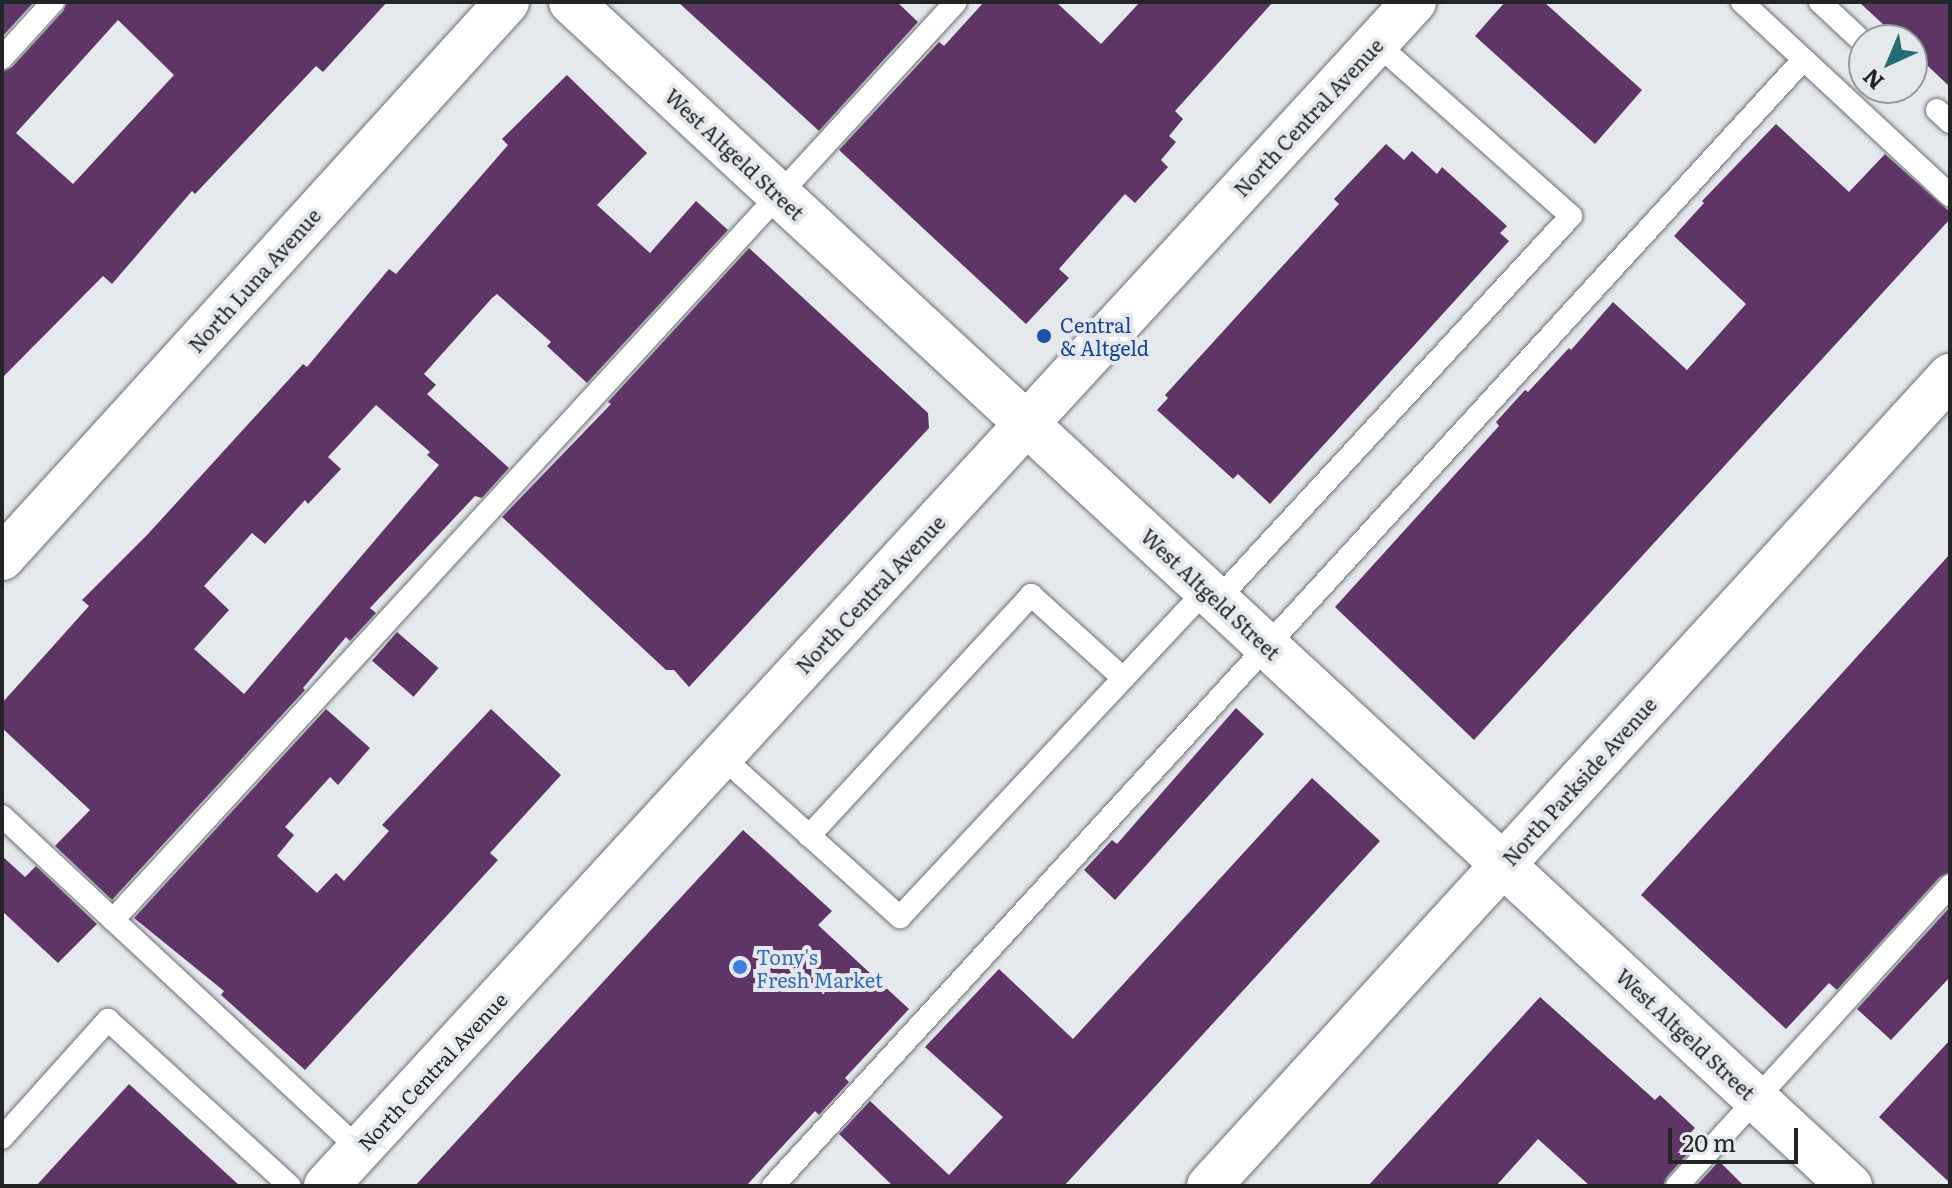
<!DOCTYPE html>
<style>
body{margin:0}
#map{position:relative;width:1952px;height:1188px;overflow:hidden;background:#e5e9ed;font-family:Literata,serif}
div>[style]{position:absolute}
.building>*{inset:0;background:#5e3566;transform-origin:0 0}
.roads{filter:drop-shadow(0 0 2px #6c6f73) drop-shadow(0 0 2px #6c6f73)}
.lane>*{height:22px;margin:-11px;padding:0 11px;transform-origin:11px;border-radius:11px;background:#fff}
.street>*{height:44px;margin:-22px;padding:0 22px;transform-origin:22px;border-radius:22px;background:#fff}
.secondary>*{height:44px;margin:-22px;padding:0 22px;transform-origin:22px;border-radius:22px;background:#fff}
.dots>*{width:22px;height:22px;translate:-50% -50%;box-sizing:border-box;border:4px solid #e5e9ed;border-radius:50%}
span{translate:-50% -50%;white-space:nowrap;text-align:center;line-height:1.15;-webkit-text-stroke:8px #e5e9ed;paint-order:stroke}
.street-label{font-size:20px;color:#232426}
.transit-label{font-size:20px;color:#164399}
.left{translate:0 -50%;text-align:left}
.shop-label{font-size:20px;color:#366cbe}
.frame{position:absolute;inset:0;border:4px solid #232426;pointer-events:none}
.north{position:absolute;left:1848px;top:24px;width:80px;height:80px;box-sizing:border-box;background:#e5e9ed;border:2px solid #979a9d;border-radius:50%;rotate:224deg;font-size:22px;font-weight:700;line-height:32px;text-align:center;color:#232426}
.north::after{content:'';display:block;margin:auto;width:28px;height:36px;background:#226e74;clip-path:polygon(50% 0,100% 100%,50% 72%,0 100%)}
.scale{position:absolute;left:1668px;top:1128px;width:130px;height:36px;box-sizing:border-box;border:4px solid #232426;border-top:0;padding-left:10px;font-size:24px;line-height:28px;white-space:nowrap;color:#232426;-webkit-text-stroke:6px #e5e9ed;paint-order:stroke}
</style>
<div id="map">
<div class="building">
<div style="clip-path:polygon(2px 2px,34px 2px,2px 37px)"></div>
<div style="clip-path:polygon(evenodd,67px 2px,387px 2px,323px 72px,316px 66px,195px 194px,192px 191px,112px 284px,103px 276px,2px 378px,2px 72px,12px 67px,63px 11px,67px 2px,118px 20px,174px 75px,73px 184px,16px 133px,118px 20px)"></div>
<div style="clip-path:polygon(678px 2px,897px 2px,918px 22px,819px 131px)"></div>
<div style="clip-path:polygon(984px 2px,1056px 2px,1101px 44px,1140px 2px,1273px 2px,1175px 111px,1183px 119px,1169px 136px,1176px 142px,1161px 160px,1168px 167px,1135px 203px,1125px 194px,1059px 269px,1069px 278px,1026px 324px,839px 150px,939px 42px,944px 46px)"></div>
<div style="clip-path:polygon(1505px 2px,1544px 2px,1642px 90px,1595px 144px,1475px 36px)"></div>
<div style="clip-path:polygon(1859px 2px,1950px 2px,1950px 87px,1912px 51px,1912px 40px,1900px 40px)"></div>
<div style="clip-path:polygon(evenodd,567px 75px,647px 153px,597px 205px,650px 253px,696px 201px,728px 230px,587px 383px,547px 346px,551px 342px,497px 294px,492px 298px,424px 374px,436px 385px,427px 394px,509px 468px,482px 498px,475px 496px,370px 608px,376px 613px,350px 641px,346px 637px,303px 688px,305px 690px,112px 900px,55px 846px,90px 810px,2px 728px,2px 703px,89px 606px,82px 600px,148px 534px,303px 364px,307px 367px,389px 269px,396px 274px,508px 145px,502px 139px,567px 75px,376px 405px,430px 452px,427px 455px,439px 465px,244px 694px,194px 649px,229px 610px,204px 586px,252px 533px,265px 544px,305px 500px,308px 504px,341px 469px,328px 457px,376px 405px)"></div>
<div style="clip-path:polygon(1776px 124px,1849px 192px,1885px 154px,1950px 212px,1950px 219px,1474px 740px,1335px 607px,1499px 426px,1496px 422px,1525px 390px,1528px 392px,1569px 348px,1571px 350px,1613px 302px,1687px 370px,1746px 304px,1674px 236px,1704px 203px,1702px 201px)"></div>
<div style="clip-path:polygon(1386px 144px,1404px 160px,1412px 151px,1437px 174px,1442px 167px,1507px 226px,1500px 233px,1509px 241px,1270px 504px,1238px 474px,1233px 479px,1157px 410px,1168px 398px,1165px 395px,1339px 204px,1334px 199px)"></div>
<div style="clip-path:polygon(749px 248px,928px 413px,929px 428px,689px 687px,674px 670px,666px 670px,502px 517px,611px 404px,608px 402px)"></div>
<div style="clip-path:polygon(1950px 554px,1950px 872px,1940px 877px,1837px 990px,1829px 983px,1786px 1029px,1641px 895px)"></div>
<div style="left:397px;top:632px;width:55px;height:38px;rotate:41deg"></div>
<div style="clip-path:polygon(1236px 708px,1264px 734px,1115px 900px,1084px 870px,1112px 840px,1117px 844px)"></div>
<div style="clip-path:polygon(326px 709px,370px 748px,338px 785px,330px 777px,285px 827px,294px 835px,277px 856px,317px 893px,336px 873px,344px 881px,389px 831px,382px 825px,491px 709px,561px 775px,490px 853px,498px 860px,305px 1070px,221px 995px,224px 991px,134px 918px)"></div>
<div style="clip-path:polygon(1312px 778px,1380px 841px,1064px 1186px,893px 1186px,839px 1134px,870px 1101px,949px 1175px,1003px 1117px,925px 1047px,999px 969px,1073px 1039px)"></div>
<div style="clip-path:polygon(743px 830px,832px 911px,818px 925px,909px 1009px,845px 1078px,849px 1082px,819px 1115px,815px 1111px,746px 1186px,415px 1186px)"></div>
<div style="clip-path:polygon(2px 856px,25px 877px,36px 866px,97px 924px,58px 963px,2px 911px)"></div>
<div style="clip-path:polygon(1950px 907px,1950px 977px,1891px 1040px,1857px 1009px)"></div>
<div style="clip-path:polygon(1540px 997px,1655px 1100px,1660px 1095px,1695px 1128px,1690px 1133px,1699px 1141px,1667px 1177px,1663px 1186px,1590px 1186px,1538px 1139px,1496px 1186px,1368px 1186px)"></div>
<div style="clip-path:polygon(1950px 1040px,1950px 1183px,1879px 1117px)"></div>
<div style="clip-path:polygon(129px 1084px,240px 1186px,36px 1186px)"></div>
<div style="clip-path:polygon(1719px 1161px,1744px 1186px,1696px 1186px)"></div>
</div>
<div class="roads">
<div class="lane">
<div style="left:1742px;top:2px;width:284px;rotate:42.9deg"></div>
<div style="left:1820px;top:2px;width:60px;rotate:43deg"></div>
<div style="left:2px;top:58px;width:76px;rotate:-47.7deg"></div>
<div style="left:1937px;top:110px;width:18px;rotate:43deg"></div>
<div style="left:1217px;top:600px;width:522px;rotate:-47.33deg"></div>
<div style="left:1571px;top:216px;width:261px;rotate:-138.4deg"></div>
<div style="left:721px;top:756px;width:241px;rotate:42deg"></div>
<div style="left:900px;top:917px;width:448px;rotate:-46.9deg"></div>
<div style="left:2px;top:816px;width:490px;rotate:43deg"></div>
<div style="left:809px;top:836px;width:328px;rotate:-47.3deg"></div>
<div style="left:1031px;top:595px;width:124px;rotate:42.1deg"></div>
<div style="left:113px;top:920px;width:1246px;rotate:-47.44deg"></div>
<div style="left:2px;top:1138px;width:159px;rotate:-48.1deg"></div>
<div style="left:108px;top:1020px;width:246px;rotate:42.4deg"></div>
<div style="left:773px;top:1186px;width:1527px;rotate:-47.55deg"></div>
<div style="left:1677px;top:1186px;width:406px;rotate:-47.7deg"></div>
</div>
<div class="street">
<div style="left:571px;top:2px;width:1743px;rotate:42.79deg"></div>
<div style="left:2px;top:558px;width:751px;rotate:-47.75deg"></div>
<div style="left:1209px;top:1186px;width:1098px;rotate:-47.55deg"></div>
</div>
<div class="secondary">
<div style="left:326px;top:1186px;width:1608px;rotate:-47.42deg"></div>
</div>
</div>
<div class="dots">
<div style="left:1044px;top:336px;background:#1a4fb4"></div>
<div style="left:740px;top:967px;background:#3f7fe0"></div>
</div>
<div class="street-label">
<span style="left:1308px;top:117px;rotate:-47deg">North Central Avenue</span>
<span style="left:735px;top:154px;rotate:43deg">West Altgeld Street</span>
<span style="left:254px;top:280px;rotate:-48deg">North Luna Avenue</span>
<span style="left:870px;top:594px;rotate:-47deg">North Central Avenue</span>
<span style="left:1211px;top:594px;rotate:43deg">West Altgeld Street</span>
<span style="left:1579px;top:781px;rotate:-48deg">North Parkside Avenue</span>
<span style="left:1686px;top:1034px;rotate:43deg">West Altgeld Street</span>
<span style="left:432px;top:1071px;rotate:-47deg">North Central Avenue</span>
</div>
<div class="transit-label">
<span class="left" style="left:1060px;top:336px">Central<br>&amp; Altgeld</span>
</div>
<div class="shop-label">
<span class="left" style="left:756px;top:968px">Tony's<br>Fresh Market</span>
</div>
<div class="frame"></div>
<div class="north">N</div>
<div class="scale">20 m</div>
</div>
